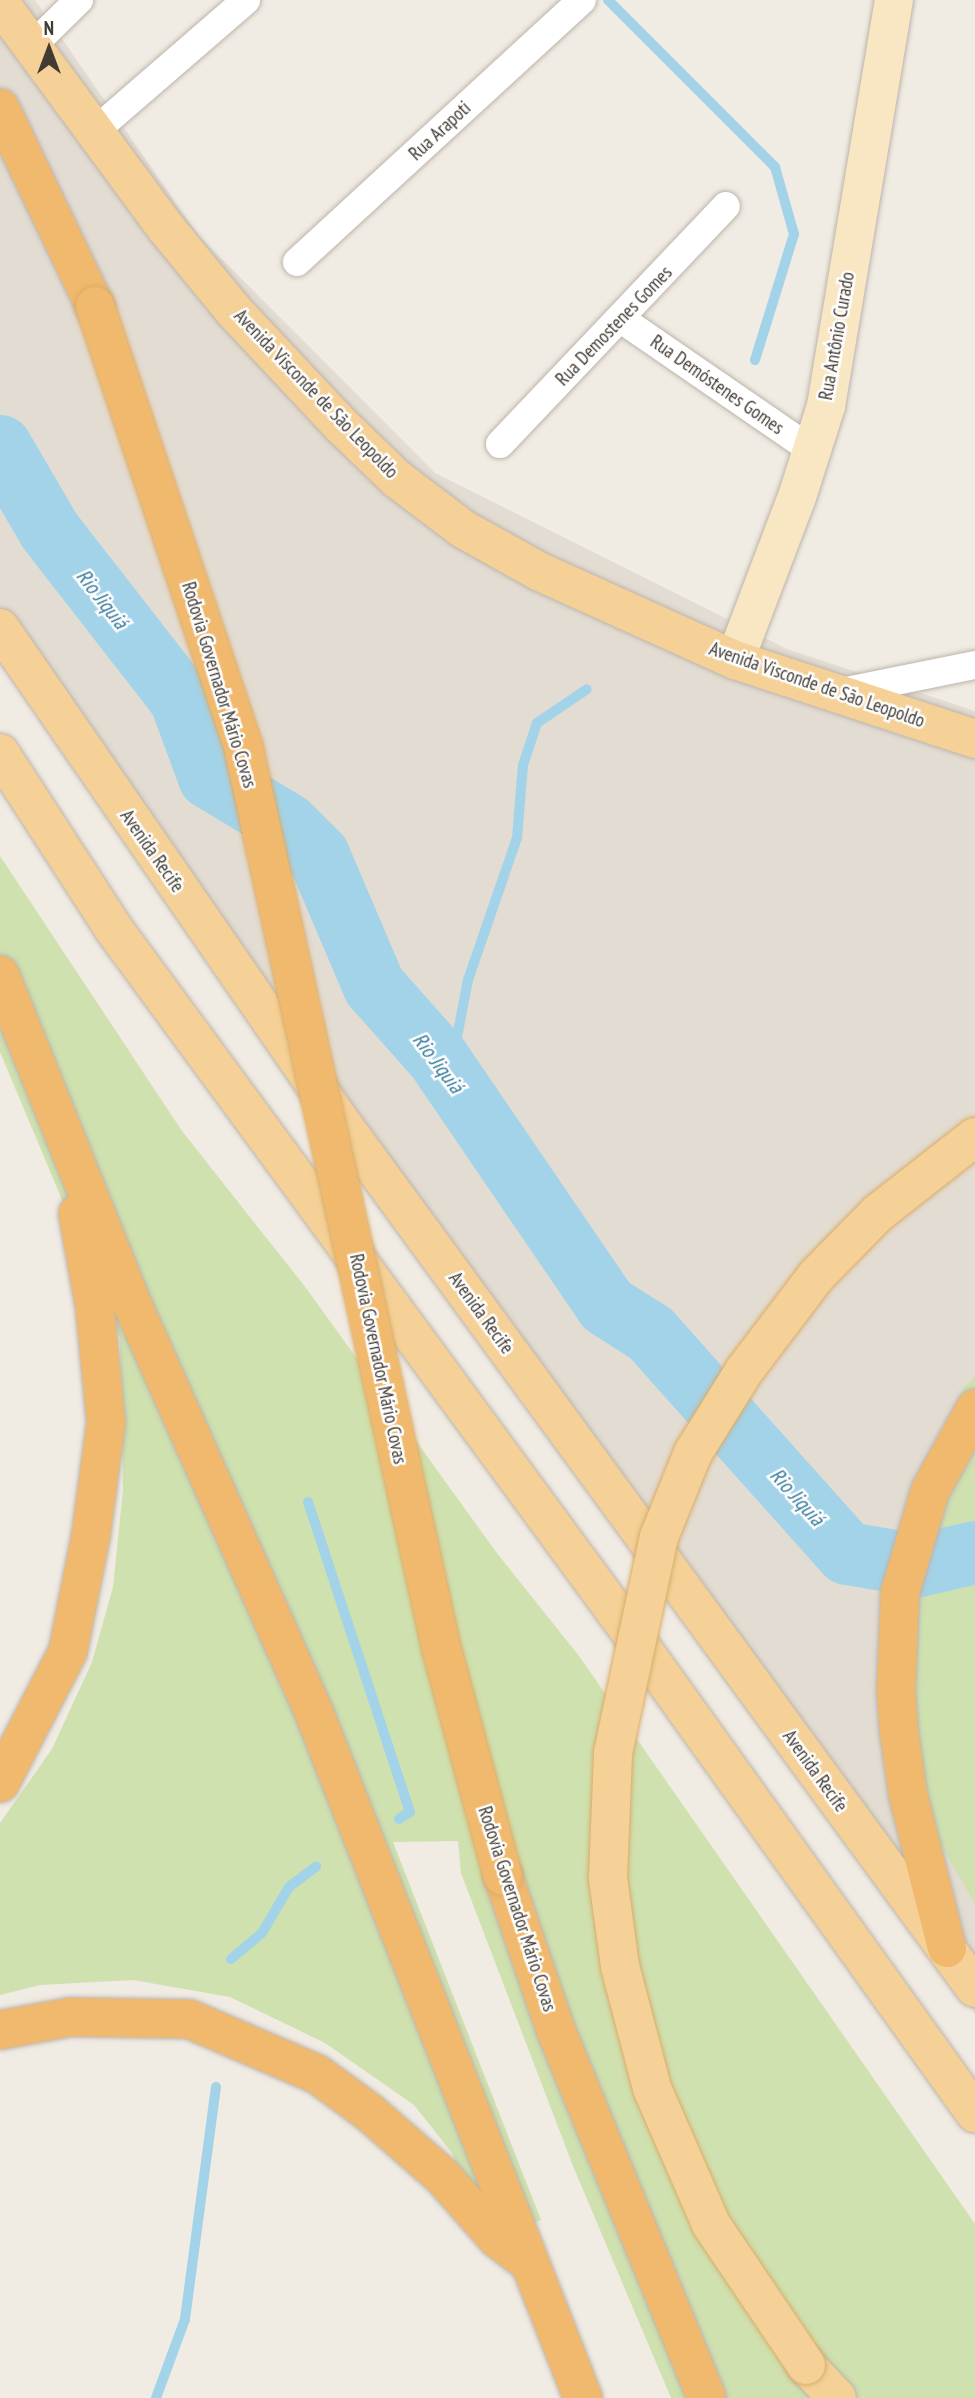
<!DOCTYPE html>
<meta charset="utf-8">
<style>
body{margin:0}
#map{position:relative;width:975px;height:2398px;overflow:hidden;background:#f0ebe3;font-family:"PT Sans Narrow",sans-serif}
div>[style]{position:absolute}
.residential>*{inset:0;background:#e3dcd2}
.green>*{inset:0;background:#cfe1af}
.stream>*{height:10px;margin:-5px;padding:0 5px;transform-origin:5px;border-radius:5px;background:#a3d3e8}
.river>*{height:63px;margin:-31.5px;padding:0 31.5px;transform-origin:31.5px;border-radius:31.5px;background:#a3d3e8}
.roads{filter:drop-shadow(0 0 2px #bdb4aa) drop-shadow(0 0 2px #bdb4aa)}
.street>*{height:28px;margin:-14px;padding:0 14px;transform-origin:14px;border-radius:14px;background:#fff}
.secondary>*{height:38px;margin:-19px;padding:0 19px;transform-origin:19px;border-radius:19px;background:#f9e7c4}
.primary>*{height:38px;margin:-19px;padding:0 19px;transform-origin:19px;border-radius:19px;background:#f5d197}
.highway>*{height:38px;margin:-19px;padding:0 19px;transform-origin:19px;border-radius:19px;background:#f0b96d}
.bridges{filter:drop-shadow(0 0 2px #d8ac69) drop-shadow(0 0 2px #d8ac69)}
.primary-bridge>*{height:38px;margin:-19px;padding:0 19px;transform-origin:19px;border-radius:19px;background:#f5d197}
.highway-bridge>*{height:38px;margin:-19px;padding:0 19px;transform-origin:19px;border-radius:19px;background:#f0b96d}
span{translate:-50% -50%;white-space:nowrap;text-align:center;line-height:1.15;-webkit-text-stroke:5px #fff;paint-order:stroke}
.street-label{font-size:19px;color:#413b34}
.water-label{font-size:21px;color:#367a9b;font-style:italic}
.north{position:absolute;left:14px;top:14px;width:70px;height:70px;-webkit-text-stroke:5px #fff;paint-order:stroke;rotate:0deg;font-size:19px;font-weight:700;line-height:28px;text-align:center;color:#413b34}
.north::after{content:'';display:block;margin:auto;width:24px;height:32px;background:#413b34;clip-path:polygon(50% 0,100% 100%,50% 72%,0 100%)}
</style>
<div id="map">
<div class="residential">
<div style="clip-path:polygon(0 0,35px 0,199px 236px,435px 473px,787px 649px,975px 711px,975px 2014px,158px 883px,0 642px)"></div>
</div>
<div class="green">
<div style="clip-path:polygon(0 856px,182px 1131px,306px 1288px,496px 1552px,579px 1656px,975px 2224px,975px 2398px,671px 2398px,573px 2166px,461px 1873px,458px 1841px,393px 1842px,541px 2220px,488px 2241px,452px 2153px,414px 2105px,325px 2043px,230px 1997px,133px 1980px,40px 1985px,0 1995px,0 1823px,52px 1749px,92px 1662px,113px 1587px,123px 1490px,120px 1338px,0 1052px)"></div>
<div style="clip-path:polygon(975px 1376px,975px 1904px,912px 1794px,919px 1481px,963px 1389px)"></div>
</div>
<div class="stream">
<div style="left:608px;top:0;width:236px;rotate:45deg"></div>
<div style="left:775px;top:167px;width:70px;rotate:74.2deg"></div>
<div style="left:794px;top:234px;width:132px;rotate:107.2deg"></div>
<div style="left:450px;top:1074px;width:96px;rotate:-79.2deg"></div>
<div style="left:468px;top:980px;width:150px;rotate:-71deg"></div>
<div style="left:517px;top:838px;width:73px;rotate:-85.3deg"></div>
<div style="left:523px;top:765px;width:44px;rotate:-71.6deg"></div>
<div style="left:537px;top:723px;width:60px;rotate:-34.2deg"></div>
<div style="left:308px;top:1502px;width:326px;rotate:71.8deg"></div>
<div style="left:410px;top:1812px;width:13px;rotate:148deg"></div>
<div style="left:231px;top:1959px;width:40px;rotate:-40deg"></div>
<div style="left:262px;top:1933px;width:53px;rotate:-59.6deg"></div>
<div style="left:289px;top:1887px;width:34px;rotate:-37deg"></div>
<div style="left:156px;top:2398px;width:84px;rotate:-69.8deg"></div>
<div style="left:185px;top:2319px;width:234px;rotate:-82.4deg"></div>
</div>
<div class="river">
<div style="left:0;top:446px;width:97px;rotate:59.7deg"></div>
<div style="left:49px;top:530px;width:213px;rotate:52.1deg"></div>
<div style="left:180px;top:698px;width:84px;rotate:69.8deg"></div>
<div style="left:209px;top:777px;width:91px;rotate:31.1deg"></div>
<div style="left:287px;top:824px;width:44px;rotate:45deg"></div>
<div style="left:318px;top:855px;width:142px;rotate:66.9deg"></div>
<div style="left:374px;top:986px;width:95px;rotate:48.4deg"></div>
<div style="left:437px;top:1057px;width:300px;rotate:55.7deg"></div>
<div style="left:606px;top:1305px;width:52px;rotate:32.5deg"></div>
<div style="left:650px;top:1333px;width:295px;rotate:48.2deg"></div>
<div style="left:847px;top:1553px;width:72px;rotate:9.6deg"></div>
<div style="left:918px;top:1565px;width:58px;rotate:-12.8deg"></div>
</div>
<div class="roads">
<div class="street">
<div style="left:32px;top:46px;width:66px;rotate:-44.4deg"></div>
<div style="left:95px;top:131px;width:200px;rotate:-40.9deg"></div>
<div style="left:297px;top:262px;width:387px;rotate:-42.6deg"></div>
<div style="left:621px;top:319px;width:233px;rotate:34.5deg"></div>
<div style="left:500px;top:444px;width:328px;rotate:-46.5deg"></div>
<div style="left:837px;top:693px;width:141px;rotate:-11.5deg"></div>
</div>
<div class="secondary">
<div style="left:735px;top:660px;width:174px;rotate:-69.2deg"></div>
<div style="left:797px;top:497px;width:96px;rotate:-72.3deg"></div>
<div style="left:826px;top:406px;width:412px;rotate:-80.5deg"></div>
</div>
<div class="primary">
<div style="left:0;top:3px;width:280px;rotate:53.6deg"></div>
<div style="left:166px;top:228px;width:106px;rotate:50.7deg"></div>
<div style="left:233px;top:310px;width:158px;rotate:46.8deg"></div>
<div style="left:341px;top:425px;width:78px;rotate:44deg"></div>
<div style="left:397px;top:479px;width:83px;rotate:37.1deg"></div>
<div style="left:463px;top:529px;width:86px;rotate:29.2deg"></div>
<div style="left:538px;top:571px;width:216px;rotate:24.3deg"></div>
<div style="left:735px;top:660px;width:253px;rotate:18.2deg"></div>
<div style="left:0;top:628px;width:595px;rotate:55.4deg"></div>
<div style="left:338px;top:1118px;width:1078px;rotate:53.79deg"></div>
<div style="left:0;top:753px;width:208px;rotate:57.1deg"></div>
<div style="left:113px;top:928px;width:875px;rotate:53.69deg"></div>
<div style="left:631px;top:1633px;width:591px;rotate:54.37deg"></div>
<div style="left:806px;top:2365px;width:45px;rotate:46.8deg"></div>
</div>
<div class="highway">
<div style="left:0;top:108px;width:220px;rotate:64.4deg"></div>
<div style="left:0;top:975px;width:359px;rotate:68.1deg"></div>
<div style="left:134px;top:1308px;width:445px;rotate:66deg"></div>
<div style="left:315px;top:1715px;width:734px;rotate:68.58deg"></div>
<div style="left:0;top:1783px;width:148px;rotate:-62.7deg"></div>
<div style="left:68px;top:1651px;width:118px;rotate:-78.8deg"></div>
<div style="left:91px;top:1535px;width:113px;rotate:-82.4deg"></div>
<div style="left:106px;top:1423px;width:116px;rotate:-95.5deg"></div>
<div style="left:95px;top:1308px;width:96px;rotate:-100.3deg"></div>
<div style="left:503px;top:1876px;width:161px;rotate:71.1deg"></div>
<div style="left:555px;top:2028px;width:400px;rotate:67.7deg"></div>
<div style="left:947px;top:1948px;width:158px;rotate:-104.3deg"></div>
<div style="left:908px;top:1795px;width:64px;rotate:-98.1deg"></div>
<div style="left:899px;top:1732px;width:41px;rotate:-94.2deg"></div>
<div style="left:896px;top:1691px;width:98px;rotate:-87.7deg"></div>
<div style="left:900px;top:1593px;width:106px;rotate:-73.6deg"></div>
<div style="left:930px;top:1491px;width:94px;rotate:-61.2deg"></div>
<div style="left:0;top:2030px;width:71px;rotate:-10.5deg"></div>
<div style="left:70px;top:2017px;width:119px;rotate:1deg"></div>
<div style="left:189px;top:2019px;width:139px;rotate:23.3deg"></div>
<div style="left:317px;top:2074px;width:64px;rotate:36.2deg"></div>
<div style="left:369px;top:2112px;width:97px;rotate:41.2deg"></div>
<div style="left:442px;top:2176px;width:84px;rotate:48.4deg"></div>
<div style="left:498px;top:2239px;width:39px;rotate:37deg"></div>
</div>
</div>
<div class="bridges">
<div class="primary-bridge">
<div style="left:806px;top:2365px;width:170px;rotate:-124deg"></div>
<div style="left:711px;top:2224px;width:148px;rotate:-113.5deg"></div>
<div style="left:652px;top:2088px;width:126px;rotate:-104.7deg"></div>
<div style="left:620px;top:1966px;width:89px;rotate:-97.8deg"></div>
<div style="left:608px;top:1878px;width:125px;rotate:-87.7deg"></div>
<div style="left:613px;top:1753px;width:221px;rotate:-78deg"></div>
<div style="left:659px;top:1537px;width:91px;rotate:-68deg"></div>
<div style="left:693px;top:1453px;width:97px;rotate:-58.1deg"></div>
<div style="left:744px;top:1371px;width:121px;rotate:-52.8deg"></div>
<div style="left:817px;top:1275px;width:87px;rotate:-45.5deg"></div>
<div style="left:878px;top:1213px;width:123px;rotate:-38.1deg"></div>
</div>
<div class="highway-bridge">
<div style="left:95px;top:306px;width:468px;rotate:71.4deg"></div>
<div style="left:244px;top:750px;width:918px;rotate:77.61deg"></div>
<div style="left:441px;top:1647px;width:237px;rotate:74.9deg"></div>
</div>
</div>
<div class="street-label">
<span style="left:440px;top:131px;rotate:-43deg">Rua Arapoti</span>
<span style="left:614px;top:326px;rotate:-46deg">Rua Demostenes Gomes</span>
<span style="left:837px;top:336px;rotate:-80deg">Rua Antônio Curado</span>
<span style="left:717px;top:385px;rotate:35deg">Rua Demóstenes Gomes</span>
<span style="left:316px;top:394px;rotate:46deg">Avenida Visconde de São Leopoldo</span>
<span style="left:219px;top:685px;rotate:73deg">Rodovia Governador Mário Covas</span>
<span style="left:817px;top:685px;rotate:19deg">Avenida Visconde de São Leopoldo</span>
<span style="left:152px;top:851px;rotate:55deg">Avenida Recife</span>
<span style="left:481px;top:1313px;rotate:54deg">Avenida Recife</span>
<span style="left:378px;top:1359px;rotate:78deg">Rodovia Governador Mário Covas</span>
<span style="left:815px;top:1771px;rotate:54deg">Avenida Recife</span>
<span style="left:517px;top:1909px;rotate:72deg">Rodovia Governador Mário Covas</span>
</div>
<div class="water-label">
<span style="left:102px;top:599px;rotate:52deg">Rio Jiquiá</span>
<span style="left:438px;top:1063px;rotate:53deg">Rio Jiquiá</span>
<span style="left:797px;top:1497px;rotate:48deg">Rio Jiquiá</span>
</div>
<div class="north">N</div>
</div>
